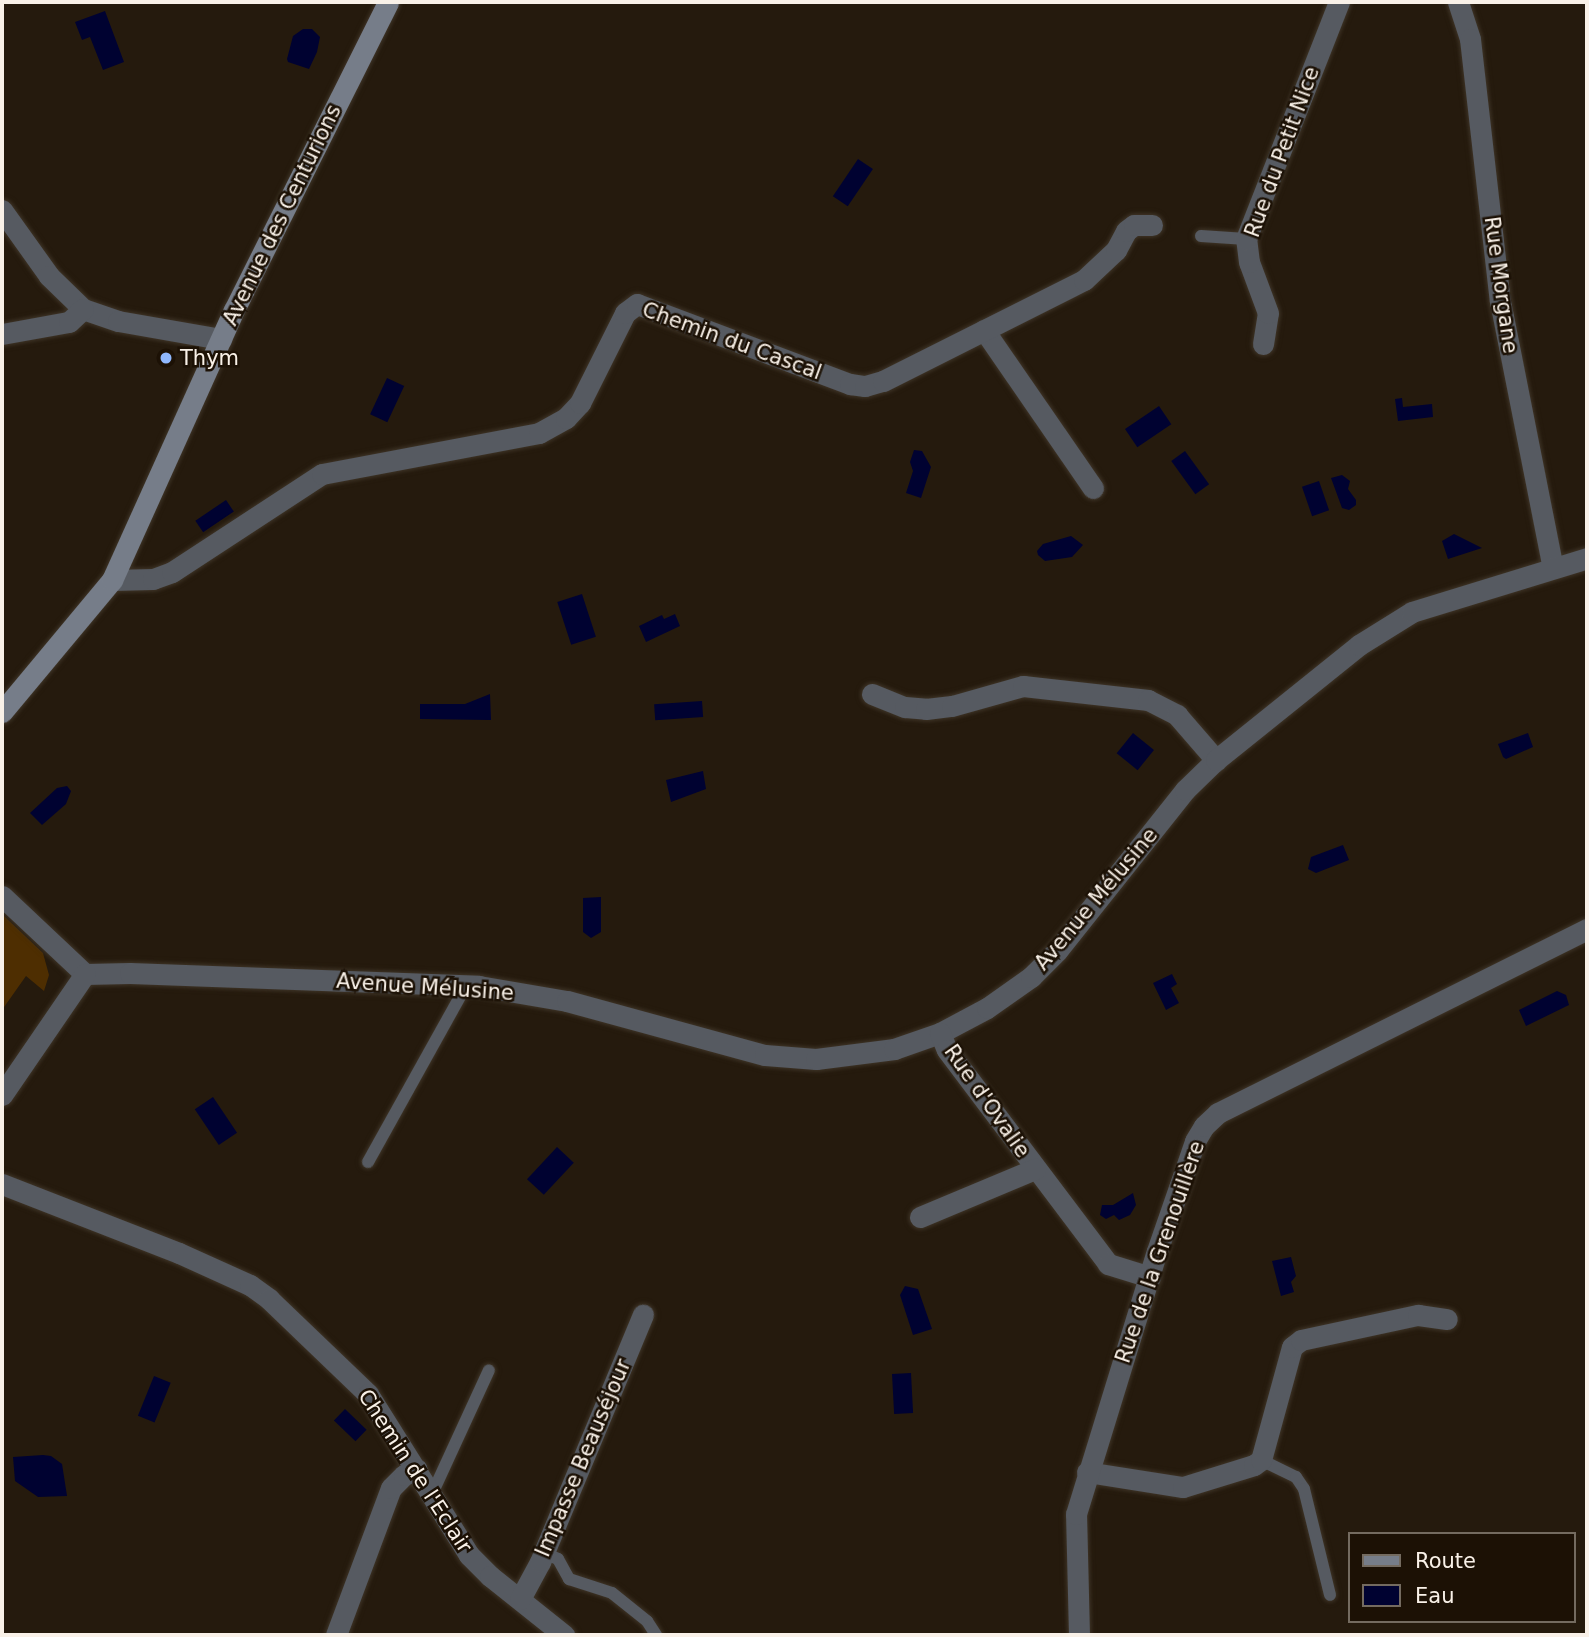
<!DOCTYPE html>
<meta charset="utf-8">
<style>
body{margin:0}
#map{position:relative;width:1589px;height:1637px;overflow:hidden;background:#251a0d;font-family:"DejaVu Sans",sans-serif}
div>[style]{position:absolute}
.green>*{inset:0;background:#4e2e01}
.water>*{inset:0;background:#000231;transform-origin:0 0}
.roads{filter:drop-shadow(0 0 2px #3e3427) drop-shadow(0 0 2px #3e3427)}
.lane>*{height:12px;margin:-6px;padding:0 6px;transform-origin:6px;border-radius:6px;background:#565a61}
.street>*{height:21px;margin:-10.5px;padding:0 10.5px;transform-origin:10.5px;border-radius:10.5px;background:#565a61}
.secondary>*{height:21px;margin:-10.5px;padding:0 10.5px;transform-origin:10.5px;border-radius:10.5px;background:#767d89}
.dots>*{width:19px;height:19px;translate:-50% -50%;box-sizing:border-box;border:4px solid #1c1105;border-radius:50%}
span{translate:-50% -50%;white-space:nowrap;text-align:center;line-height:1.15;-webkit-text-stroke:5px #1c1105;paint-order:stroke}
.street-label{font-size:21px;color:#f9f1e8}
.poi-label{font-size:21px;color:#f9f1e8}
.left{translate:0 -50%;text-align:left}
.frame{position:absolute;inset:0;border:4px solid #f9f1e8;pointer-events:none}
.legend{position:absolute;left:1348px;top:1532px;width:228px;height:91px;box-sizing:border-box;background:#1c1105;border:2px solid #746b60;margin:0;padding:9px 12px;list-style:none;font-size:21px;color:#f9f1e8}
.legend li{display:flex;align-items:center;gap:14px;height:35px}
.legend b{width:35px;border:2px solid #746b60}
</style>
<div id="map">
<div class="green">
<div style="clip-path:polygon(2px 914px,43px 953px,49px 975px,44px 991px,26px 976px,2px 1010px)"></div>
</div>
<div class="water">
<div style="clip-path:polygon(105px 11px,124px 62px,103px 70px,90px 37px,82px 40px,75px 22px)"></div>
<div style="clip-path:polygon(303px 29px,312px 29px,320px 37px,317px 52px,309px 69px,288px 62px,287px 59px,293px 36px)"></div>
<div style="left:858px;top:159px;width:18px;height:45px;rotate:34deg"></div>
<div style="left:387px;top:378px;width:19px;height:40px;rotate:25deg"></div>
<div style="clip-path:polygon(1402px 398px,1403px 407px,1432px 404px,1433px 417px,1398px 421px,1395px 399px)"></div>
<div style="left:1159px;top:406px;width:22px;height:41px;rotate:56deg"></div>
<div style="clip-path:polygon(914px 450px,922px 451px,931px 467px,921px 498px,906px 493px,913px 471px,910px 462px)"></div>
<div style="left:1185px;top:451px;width:41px;height:17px;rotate:54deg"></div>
<div style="clip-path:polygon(1342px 475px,1350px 481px,1348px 489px,1356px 500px,1356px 505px,1349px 510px,1342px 508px,1331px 478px)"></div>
<div style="left:1319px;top:481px;width:31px;height:18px;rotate:71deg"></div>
<div style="left:226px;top:500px;width:14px;height:37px;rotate:56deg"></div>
<div style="clip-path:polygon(1454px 534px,1482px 548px,1448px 559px,1442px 541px)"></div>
<div style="clip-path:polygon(1071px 536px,1083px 545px,1072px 557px,1045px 561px,1038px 555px,1037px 551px,1043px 544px)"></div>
<div style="left:582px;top:594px;width:45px;height:26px;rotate:72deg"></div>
<div style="clip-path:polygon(675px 614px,680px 626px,646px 642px,639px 626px,662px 615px,664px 619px)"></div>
<div style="clip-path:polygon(490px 694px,491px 720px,420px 719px,420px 704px,465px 704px)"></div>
<div style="left:702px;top:701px;width:16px;height:48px;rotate:86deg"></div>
<div style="left:1133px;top:733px;width:27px;height:26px;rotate:39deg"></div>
<div style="clip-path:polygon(1528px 733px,1533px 747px,1506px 759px,1503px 757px,1498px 744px)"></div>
<div style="clip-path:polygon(703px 771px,706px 789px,671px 802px,666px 780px)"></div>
<div style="clip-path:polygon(67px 786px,71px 791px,66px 804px,42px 825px,30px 813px,57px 788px)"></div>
<div style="clip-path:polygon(1343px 845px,1349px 860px,1316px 873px,1308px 869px,1311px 857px)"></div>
<div style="clip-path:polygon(601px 897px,601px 932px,591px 938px,583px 932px,583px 898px)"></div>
<div style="clip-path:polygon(1172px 974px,1177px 984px,1171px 988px,1179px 1003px,1166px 1010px,1153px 983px)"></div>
<div style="clip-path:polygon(1557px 991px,1566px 995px,1569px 1005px,1526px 1026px,1519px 1010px)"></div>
<div style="left:213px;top:1097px;width:43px;height:22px;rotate:56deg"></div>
<div style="left:557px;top:1147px;width:23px;height:44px;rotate:43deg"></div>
<div style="clip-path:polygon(1133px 1193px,1136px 1205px,1130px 1215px,1119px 1220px,1114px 1215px,1106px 1219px,1100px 1215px,1102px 1205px,1113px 1205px)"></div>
<div style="clip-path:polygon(1291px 1257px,1296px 1276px,1291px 1282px,1294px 1292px,1281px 1296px,1272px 1261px)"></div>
<div style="clip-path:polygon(905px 1286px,918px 1289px,932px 1329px,913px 1335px,900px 1295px)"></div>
<div style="left:911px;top:1373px;width:40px;height:19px;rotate:87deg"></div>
<div style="left:154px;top:1376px;width:18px;height:43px;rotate:22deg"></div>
<div style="left:345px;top:1409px;width:30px;height:16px;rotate:44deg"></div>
<div style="clip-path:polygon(43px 1455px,51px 1456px,62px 1464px,67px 1496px,38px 1497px,15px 1481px,13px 1457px)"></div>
</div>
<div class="roads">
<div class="lane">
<div style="left:1201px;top:236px;width:45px;rotate:3.8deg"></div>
<div style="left:368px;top:1162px;width:201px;rotate:-60.9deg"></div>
<div style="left:1261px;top:1460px;width:39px;rotate:26deg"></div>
<div style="left:1296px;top:1477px;width:14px;rotate:56deg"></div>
<div style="left:1304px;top:1489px;width:109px;rotate:76.2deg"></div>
<div style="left:432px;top:1494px;width:136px;rotate:-65.3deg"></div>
<div style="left:544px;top:1553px;width:15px;rotate:23deg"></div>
<div style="left:558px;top:1559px;width:23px;rotate:61deg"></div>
<div style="left:569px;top:1579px;width:45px;rotate:18deg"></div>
<div style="left:612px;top:1593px;width:45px;rotate:38.7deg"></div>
<div style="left:647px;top:1621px;width:17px;rotate:57deg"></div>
</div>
<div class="street">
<div style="left:1458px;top:2px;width:39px;rotate:72deg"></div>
<div style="left:1470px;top:39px;width:264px;rotate:83.5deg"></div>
<div style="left:1500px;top:301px;width:272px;rotate:78.8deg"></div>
<div style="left:2px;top:210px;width:81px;rotate:54.5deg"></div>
<div style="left:49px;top:276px;width:47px;rotate:44.1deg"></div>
<div style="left:83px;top:309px;width:37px;rotate:19deg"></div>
<div style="left:118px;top:321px;width:105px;rotate:9.9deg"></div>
<div style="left:984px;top:330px;width:192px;rotate:55.4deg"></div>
<div style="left:2px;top:334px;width:68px;rotate:-10.2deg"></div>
<div style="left:69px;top:322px;width:19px;rotate:-43deg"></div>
<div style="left:1263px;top:344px;width:31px;rotate:-81deg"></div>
<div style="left:1268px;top:313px;width:54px;rotate:-110.4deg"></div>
<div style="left:1249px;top:262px;width:23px;rotate:-97deg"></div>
<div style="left:1246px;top:239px;width:255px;rotate:-68.6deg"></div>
<div style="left:112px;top:580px;width:41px;rotate:-1.4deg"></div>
<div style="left:153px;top:579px;width:20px;rotate:-20deg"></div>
<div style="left:172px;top:572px;width:179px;rotate:-33.2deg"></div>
<div style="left:322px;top:474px;width:221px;rotate:-10.7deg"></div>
<div style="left:539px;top:433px;width:31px;rotate:-29deg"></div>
<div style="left:566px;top:418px;width:21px;rotate:-47deg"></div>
<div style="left:580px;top:403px;width:101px;rotate:-63.4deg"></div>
<div style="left:625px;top:313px;width:15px;rotate:-37deg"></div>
<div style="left:637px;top:304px;width:228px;rotate:20.6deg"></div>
<div style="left:850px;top:384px;width:15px;rotate:8deg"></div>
<div style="left:865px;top:386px;width:19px;rotate:-16deg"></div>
<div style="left:883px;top:381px;width:225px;rotate:-26.7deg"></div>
<div style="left:1084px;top:280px;width:44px;rotate:-43.2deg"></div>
<div style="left:1116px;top:250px;width:21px;rotate:-62deg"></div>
<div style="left:1126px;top:231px;width:10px;rotate:-37deg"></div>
<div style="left:1134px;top:225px;width:18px"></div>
<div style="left:872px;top:694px;width:35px;rotate:22deg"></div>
<div style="left:905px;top:707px;width:21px;rotate:5deg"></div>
<div style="left:926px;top:709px;width:26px;rotate:-7deg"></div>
<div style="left:952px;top:706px;width:74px;rotate:-15.7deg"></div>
<div style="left:1023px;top:686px;width:126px;rotate:6.4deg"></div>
<div style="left:1148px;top:700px;width:33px;rotate:27deg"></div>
<div style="left:1177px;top:715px;width:60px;rotate:49.1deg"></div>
<div style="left:2px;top:896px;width:114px;rotate:43.2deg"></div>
<div style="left:85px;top:974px;width:45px;rotate:-1.3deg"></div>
<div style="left:130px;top:973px;width:349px;rotate:2.1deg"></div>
<div style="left:479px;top:986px;width:89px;rotate:9.7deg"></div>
<div style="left:567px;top:1001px;width:205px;rotate:15.3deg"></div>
<div style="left:765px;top:1055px;width:51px;rotate:4.5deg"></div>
<div style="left:816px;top:1059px;width:79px;rotate:-7.3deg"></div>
<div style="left:894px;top:1049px;width:49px;rotate:-19.2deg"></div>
<div style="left:940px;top:1033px;width:53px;rotate:-28deg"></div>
<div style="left:987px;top:1008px;width:54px;rotate:-35.2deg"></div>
<div style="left:1031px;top:977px;width:37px;rotate:-45deg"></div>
<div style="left:1057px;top:951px;width:206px;rotate:-51.5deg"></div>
<div style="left:1185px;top:790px;width:43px;rotate:-44.1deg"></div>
<div style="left:1216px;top:760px;width:184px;rotate:-38.8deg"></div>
<div style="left:1359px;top:645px;width:62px;rotate:-31.9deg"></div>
<div style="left:1412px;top:612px;width:183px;rotate:-17.1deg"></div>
<div style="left:940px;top:1033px;width:18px;rotate:68deg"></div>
<div style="left:947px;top:1050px;width:268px;rotate:53deg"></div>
<div style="left:1108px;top:1264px;width:44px;rotate:17.2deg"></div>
<div style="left:2px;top:1095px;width:147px;rotate:-55.6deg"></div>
<div style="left:2px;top:1184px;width:190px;rotate:21.3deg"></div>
<div style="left:179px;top:1253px;width:78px;rotate:24.3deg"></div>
<div style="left:250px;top:1285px;width:24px;rotate:36deg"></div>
<div style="left:269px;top:1299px;width:137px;rotate:43.8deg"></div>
<div style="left:368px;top:1394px;width:190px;rotate:57.9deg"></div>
<div style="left:469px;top:1555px;width:30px;rotate:45deg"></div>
<div style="left:490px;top:1576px;width:95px;rotate:38.6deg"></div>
<div style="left:920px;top:1217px;width:125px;rotate:-22.7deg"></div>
<div style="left:1087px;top:1472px;width:97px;rotate:8.9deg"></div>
<div style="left:1183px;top:1487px;width:74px;rotate:-17.2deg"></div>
<div style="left:1254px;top:1465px;width:9px;rotate:-36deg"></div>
<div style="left:1261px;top:1460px;width:117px;rotate:-74.7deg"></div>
<div style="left:1292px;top:1347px;width:11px;rotate:-38deg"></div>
<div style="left:1301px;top:1340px;width:120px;rotate:-12.1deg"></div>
<div style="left:1418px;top:1315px;width:29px;rotate:8deg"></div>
<div style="left:520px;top:1599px;width:42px;rotate:-61.6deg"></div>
<div style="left:540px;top:1562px;width:268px;rotate:-67.4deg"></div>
<div style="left:336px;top:1635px;width:157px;rotate:-69.5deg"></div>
<div style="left:391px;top:1488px;width:18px;rotate:-45deg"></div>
<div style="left:404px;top:1475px;width:14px;rotate:-25deg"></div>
<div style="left:1079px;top:1635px;width:121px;rotate:-91.4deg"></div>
<div style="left:1076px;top:1514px;width:275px;rotate:-72.9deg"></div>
<div style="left:1157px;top:1251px;width:116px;rotate:-70.9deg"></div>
<div style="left:1195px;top:1141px;width:17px;rotate:-59deg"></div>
<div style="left:1204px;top:1126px;width:19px;rotate:-43deg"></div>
<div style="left:1218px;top:1113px;width:412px;rotate:-26.5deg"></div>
</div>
<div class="secondary">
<div style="left:2px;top:712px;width:172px;rotate:-50.2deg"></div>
<div style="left:112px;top:580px;width:296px;rotate:-65.7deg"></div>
<div style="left:234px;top:310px;width:344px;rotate:-63.4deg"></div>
</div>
</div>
<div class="dots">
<div style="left:166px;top:358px;background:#90b8fd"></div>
</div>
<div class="street-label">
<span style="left:1282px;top:152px;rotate:-70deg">Rue du Petit Nice</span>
<span style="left:282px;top:215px;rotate:-64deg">Avenue des Centurions</span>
<span style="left:1501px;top:285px;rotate:82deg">Rue Morgane</span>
<span style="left:732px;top:341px;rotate:20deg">Chemin du Cascal</span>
<span style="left:1096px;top:899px;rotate:-50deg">Avenue Mélusine</span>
<span style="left:425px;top:987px;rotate:4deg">Avenue Mélusine</span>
<span style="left:987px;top:1101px;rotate:55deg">Rue d'Ovalie</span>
<span style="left:1160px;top:1252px;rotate:-71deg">Rue de la Grenouillère</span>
<span style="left:583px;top:1458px;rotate:-67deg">Impasse Beauséjour</span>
<span style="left:415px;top:1471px;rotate:57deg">Chemin de l'Eclair</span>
</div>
<div class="poi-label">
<span class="left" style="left:180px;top:358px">Thym</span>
</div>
<div class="frame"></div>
<ul class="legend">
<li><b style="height:9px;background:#767d89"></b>Route</li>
<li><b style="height:19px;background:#000231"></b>Eau</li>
</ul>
</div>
